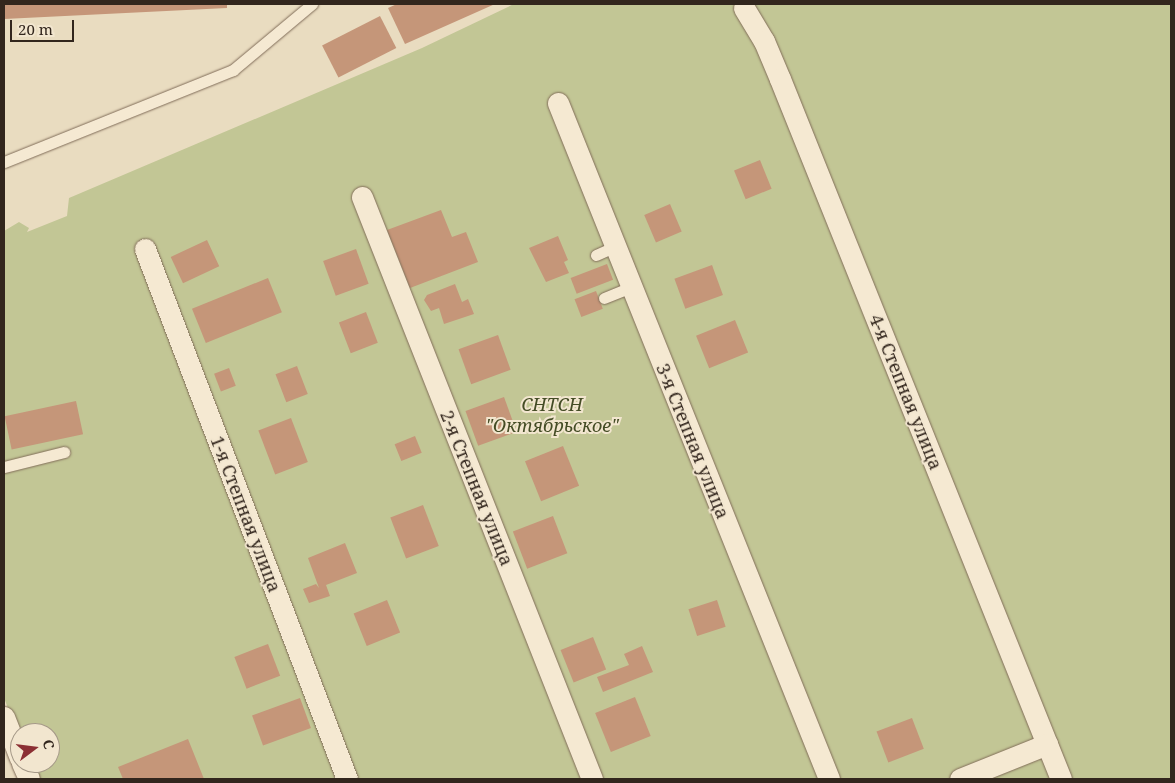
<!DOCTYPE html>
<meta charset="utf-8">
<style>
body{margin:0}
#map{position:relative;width:1175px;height:783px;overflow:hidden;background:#e9dcc0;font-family:"Noto Serif",serif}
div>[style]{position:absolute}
.green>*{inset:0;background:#c2c695}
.building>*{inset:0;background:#c59679;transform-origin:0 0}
.roads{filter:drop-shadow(0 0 1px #816d59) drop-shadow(0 0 1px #816d59)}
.service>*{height:11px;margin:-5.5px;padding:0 5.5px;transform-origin:5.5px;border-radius:5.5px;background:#f5e9d2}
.minor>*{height:21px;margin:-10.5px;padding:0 10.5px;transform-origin:10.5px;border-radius:10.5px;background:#f5e9d2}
span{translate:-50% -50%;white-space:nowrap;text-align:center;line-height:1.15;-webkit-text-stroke:4px #f2e6cf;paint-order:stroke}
.street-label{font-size:18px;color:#32261d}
.park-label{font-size:18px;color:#444c25;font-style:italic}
.frame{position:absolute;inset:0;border:5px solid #32261d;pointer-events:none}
.north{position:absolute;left:10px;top:723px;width:50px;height:50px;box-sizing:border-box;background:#f2e6cf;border:1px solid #a59988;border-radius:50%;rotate:75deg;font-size:14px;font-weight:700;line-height:20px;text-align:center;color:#32261d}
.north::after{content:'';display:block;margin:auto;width:18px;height:22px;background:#8b2f33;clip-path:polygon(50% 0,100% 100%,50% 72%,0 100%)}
.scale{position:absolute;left:10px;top:20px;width:64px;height:22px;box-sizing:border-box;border:2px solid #32261d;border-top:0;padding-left:6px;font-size:15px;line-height:18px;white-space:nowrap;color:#32261d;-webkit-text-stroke:4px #f2e6cf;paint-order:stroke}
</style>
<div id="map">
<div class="green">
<div style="clip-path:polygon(514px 4px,1171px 4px,1171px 779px,37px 779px,30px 763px,50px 763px,50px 733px,20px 733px,20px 738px,4px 698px,4px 231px,19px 222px,29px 228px,27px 232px,67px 216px,69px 198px,422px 48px)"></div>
</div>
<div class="building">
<div style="clip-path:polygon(4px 4px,227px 4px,227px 8px,4px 19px)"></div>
<div style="clip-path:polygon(397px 4px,495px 4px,405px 44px,388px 8px)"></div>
<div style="left:380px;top:16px;width:36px;height:65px;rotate:63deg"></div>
<div style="left:760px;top:160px;width:31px;height:28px;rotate:68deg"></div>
<div style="left:670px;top:204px;width:30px;height:28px;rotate:67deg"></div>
<div style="clip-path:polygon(441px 210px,452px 237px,466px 232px,478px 262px,410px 288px,387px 230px)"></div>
<div style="clip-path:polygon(558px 236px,568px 260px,564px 262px,569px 273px,546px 282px,529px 248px)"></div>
<div style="left:207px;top:240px;width:29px;height:40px;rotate:65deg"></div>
<div style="left:356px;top:249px;width:37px;height:35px;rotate:70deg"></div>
<div style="left:607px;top:264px;width:17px;height:39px;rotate:69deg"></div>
<div style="left:712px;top:265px;width:32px;height:40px;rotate:70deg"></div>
<div style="left:268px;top:278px;width:37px;height:82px;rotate:68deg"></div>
<div style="clip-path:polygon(455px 284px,462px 302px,468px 299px,474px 314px,444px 324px,439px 308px,431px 311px,424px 300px,427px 295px)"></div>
<div style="left:596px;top:291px;width:19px;height:23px;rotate:69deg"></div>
<div style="left:366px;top:312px;width:33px;height:29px;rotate:69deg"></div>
<div style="left:735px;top:320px;width:35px;height:42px;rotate:68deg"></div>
<div style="left:498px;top:335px;width:37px;height:42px;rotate:70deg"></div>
<div style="left:297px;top:366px;width:30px;height:23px;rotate:69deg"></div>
<div style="left:229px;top:368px;width:19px;height:16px;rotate:69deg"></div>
<div style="left:504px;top:397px;width:37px;height:41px;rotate:70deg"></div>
<div style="left:76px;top:401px;width:34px;height:73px;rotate:78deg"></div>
<div style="left:291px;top:418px;width:47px;height:35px;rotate:69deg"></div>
<div style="left:415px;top:436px;width:18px;height:22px;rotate:68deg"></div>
<div style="left:563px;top:446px;width:43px;height:41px;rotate:68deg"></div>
<div style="left:423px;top:505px;width:44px;height:35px;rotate:69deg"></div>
<div style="left:553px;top:516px;width:40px;height:43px;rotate:69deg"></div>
<div style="clip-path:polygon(345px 543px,357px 573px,326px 585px,330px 596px,309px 603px,303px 589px,316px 584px,319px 588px,308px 558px)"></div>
<div style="left:387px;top:600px;width:35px;height:36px;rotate:68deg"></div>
<div style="left:717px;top:600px;width:28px;height:30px;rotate:72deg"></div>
<div style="left:593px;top:637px;width:35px;height:35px;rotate:68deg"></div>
<div style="left:268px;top:644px;width:34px;height:36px;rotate:69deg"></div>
<div style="clip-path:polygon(642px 646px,653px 672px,603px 692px,597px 677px,629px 665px,624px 654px)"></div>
<div style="left:635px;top:697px;width:42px;height:43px;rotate:68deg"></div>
<div style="left:300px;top:698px;width:32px;height:51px;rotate:70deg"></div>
<div style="left:912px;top:718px;width:33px;height:38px;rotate:69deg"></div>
<div style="clip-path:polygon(188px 739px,204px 779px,123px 779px,118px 767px)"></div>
</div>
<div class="roads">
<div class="service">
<div style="left:4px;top:162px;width:247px;rotate:-21.9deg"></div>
<div style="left:233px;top:70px;width:103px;rotate:-39.9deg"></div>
<div style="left:596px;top:255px;width:22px;rotate:-24deg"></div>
<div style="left:604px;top:298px;width:29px;rotate:-22deg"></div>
<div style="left:4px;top:467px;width:62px;rotate:-14deg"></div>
</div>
<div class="minor">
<div style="left:744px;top:8px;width:39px;rotate:59deg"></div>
<div style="left:764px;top:41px;width:41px;rotate:67.2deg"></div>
<div style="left:780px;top:79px;width:754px;rotate:68.13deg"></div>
<div style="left:558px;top:103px;width:728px;rotate:68.15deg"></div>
<div style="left:362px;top:197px;width:626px;rotate:68.44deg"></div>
<div style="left:145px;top:249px;width:567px;rotate:69.14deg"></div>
<div style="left:4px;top:717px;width:44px;rotate:68.7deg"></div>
<div style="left:22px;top:763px;width:17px;rotate:66deg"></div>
<div style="left:960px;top:779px;width:94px;rotate:-21.9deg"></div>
</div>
</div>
<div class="street-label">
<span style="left:906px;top:392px;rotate:68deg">4-я Степная улица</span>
<span style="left:693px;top:441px;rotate:68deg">3-я Степная улица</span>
<span style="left:477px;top:488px;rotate:68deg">2-я Степная улица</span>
<span style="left:246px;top:514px;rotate:69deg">1-я Степная улица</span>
</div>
<div class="park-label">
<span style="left:552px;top:415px">СНТСН<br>"Октябрьское"</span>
</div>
<div class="frame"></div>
<div class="north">С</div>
<div class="scale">20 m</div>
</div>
